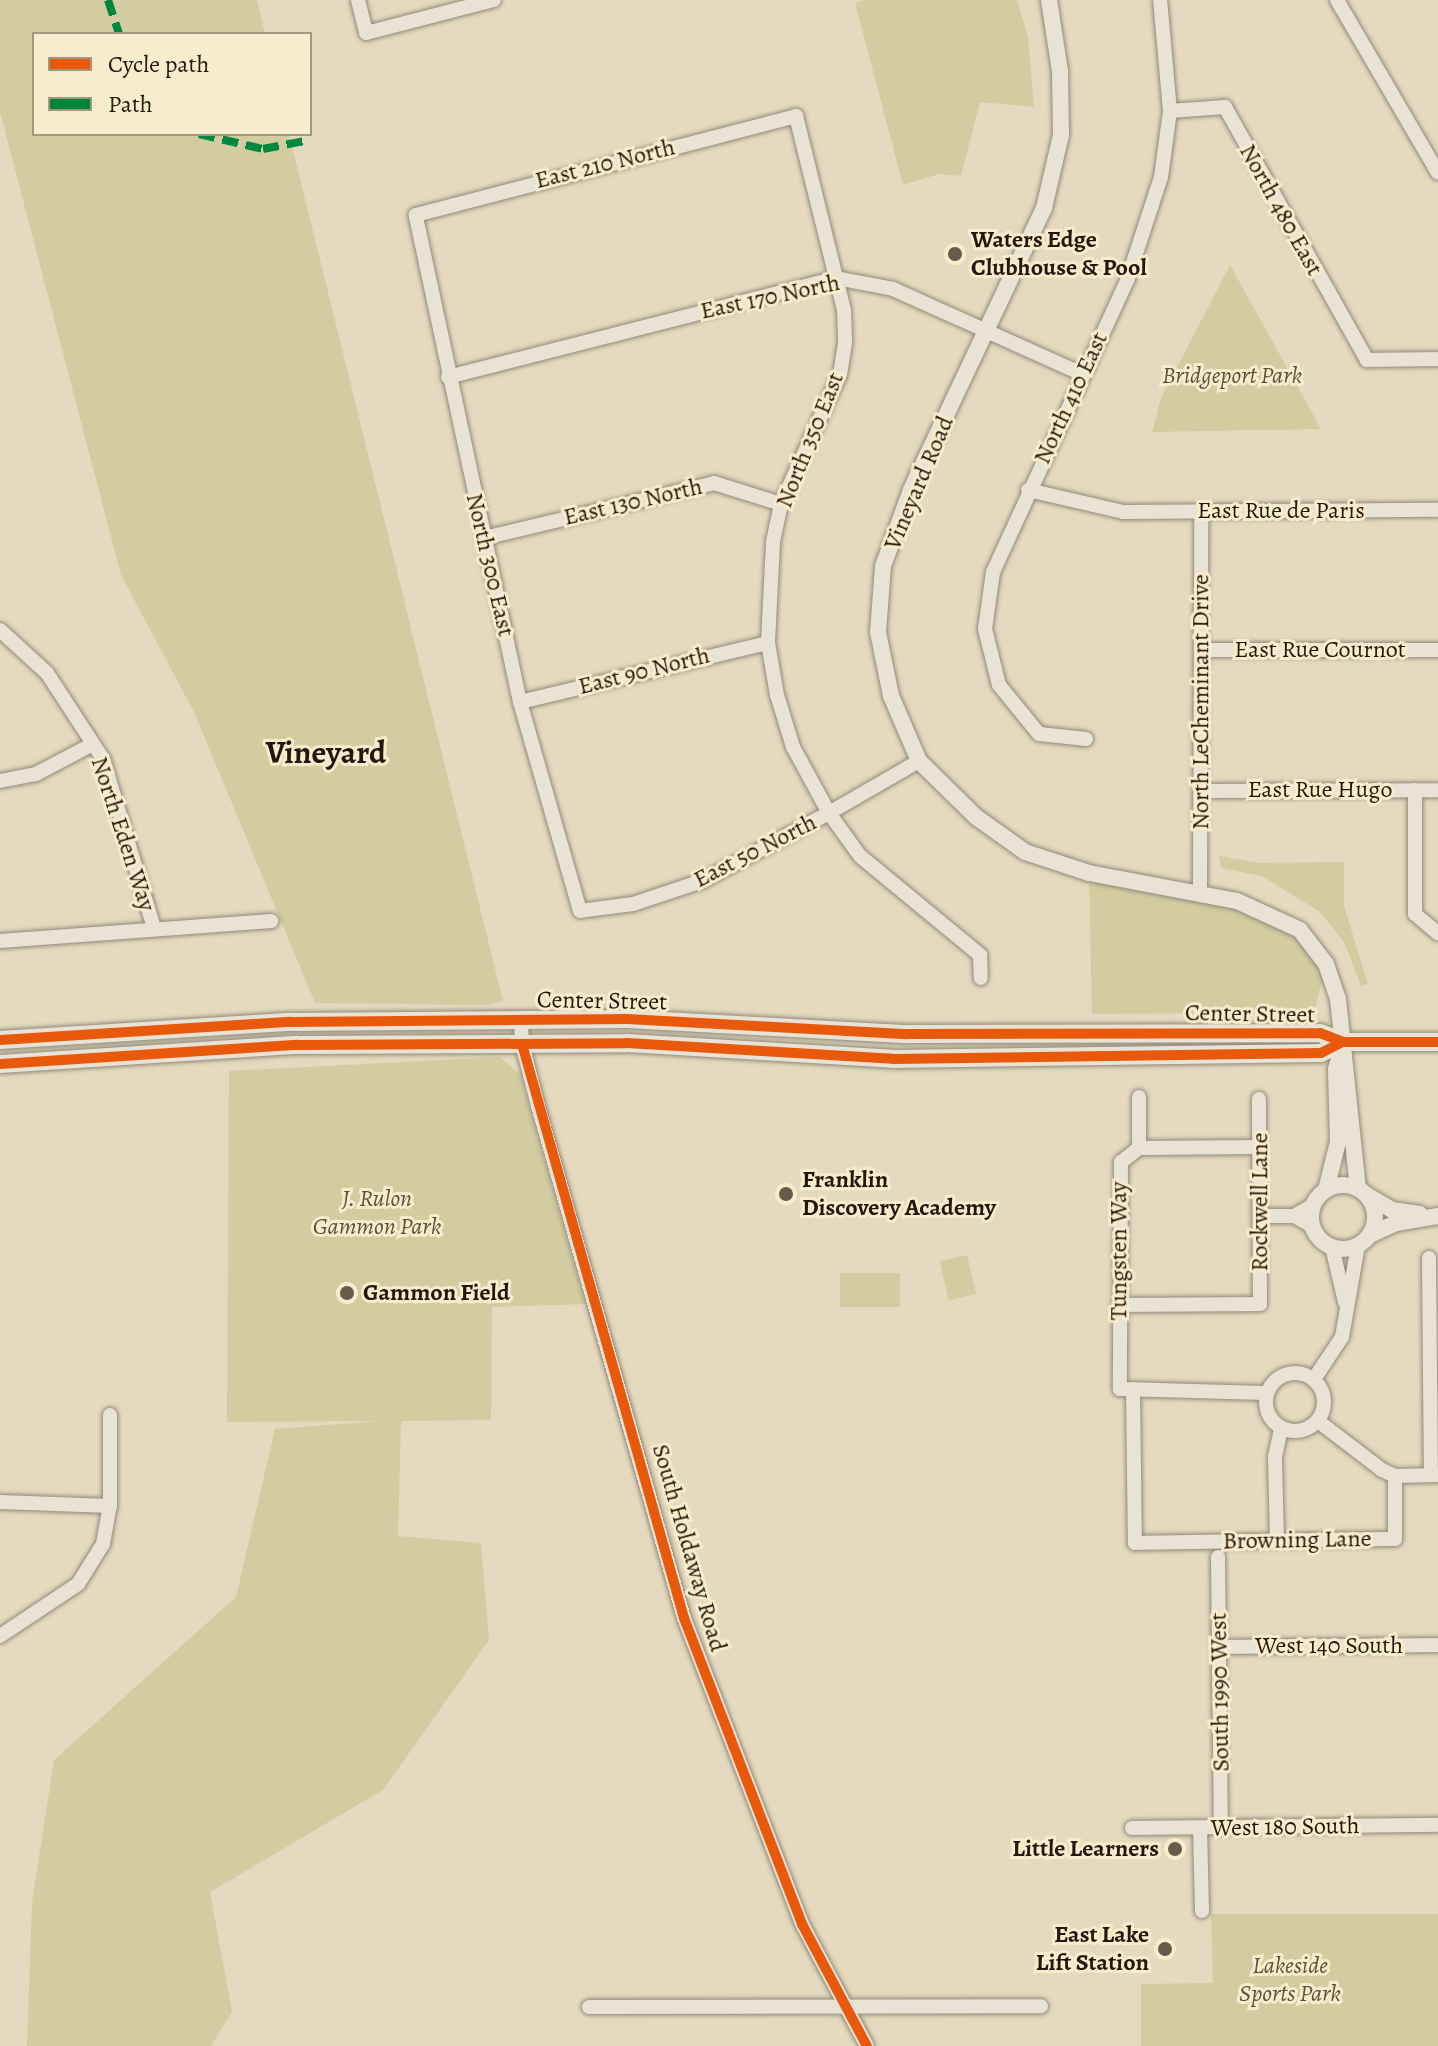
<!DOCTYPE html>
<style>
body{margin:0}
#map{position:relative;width:1438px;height:2046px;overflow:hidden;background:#e5dabf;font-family:Alegreya,serif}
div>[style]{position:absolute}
.green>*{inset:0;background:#d2cca0;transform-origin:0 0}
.roads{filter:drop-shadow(0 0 2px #918a7a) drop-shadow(0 0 2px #918a7a)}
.minor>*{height:14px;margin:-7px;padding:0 7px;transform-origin:7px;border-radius:7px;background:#e9e3d6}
.minor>.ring{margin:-7px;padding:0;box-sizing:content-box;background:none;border:14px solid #e9e3d6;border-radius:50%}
.tertiary>*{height:16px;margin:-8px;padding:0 8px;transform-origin:8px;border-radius:8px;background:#e9e3d6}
.tertiary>.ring{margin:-8px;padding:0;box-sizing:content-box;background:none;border:16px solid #e9e3d6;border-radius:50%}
.secondary>*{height:18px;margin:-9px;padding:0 9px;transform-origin:9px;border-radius:9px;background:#e9e3d6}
.quiet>*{height:8px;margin-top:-4px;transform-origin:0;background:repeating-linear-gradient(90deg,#00873e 0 16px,transparent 0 24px)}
.cycleway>*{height:10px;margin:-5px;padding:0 5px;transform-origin:5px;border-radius:5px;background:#e8590c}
.dots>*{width:22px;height:22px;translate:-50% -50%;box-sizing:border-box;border:4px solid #f8eccc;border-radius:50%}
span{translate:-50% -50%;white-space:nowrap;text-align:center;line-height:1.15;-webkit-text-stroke:6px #f8eccc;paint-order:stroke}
.street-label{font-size:24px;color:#23170e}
.poi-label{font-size:24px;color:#23170e;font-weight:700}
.left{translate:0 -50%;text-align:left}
.right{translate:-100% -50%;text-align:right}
.park-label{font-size:24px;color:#5b5238;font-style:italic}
.district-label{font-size:32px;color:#23170e;font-weight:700}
.legend{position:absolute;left:32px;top:32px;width:280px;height:104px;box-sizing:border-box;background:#f8eccc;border:2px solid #a39780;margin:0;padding:10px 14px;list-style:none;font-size:24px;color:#23170e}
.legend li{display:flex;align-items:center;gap:16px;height:40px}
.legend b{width:40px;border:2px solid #a39780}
</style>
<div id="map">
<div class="green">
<div style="clip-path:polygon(0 0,257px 0,265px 34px,34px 34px,34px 134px,289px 134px,503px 1001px,487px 1005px,315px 1003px,194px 712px,121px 575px,0 112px)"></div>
<div style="clip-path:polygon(866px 0,1017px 0,1028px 37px,1034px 107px,980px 102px,961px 176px,939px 174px,903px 185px,855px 3px)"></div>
<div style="clip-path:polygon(1230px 265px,1321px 429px,1152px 432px,1161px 398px)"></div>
<div style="clip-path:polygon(1219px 856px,1259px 863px,1344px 862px,1344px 906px,1368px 984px,1361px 986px,1344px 942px,1320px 912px,1262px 876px,1221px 868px)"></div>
<div style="clip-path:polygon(1089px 873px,1271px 913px,1326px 964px,1314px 1012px,1092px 1014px)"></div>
<div style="clip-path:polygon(500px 1057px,520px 1075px,585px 1304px,492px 1307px,491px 1420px,401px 1421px,398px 1536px,481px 1543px,489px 1640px,383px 1790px,210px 1892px,232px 2012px,211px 2046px,27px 2046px,32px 1902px,54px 1760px,236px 1597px,275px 1429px,380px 1421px,227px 1422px,229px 1071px)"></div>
<div style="left:967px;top:1255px;width:40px;height:28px;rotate:77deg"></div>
<div style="left:840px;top:1273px;width:60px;height:34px"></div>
<div style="clip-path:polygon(1211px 1914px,1438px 1914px,1438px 2046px,1141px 2046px,1141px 1984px,1213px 1983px)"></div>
</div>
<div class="roads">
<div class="minor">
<div style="left:358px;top:0;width:34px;rotate:76deg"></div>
<div style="left:366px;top:33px;width:132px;rotate:-14.5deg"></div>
<div style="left:1337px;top:0;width:200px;rotate:59.7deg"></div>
<div style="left:1170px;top:111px;width:55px;rotate:-4.2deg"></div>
<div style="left:1225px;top:107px;width:290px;rotate:60.7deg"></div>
<div style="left:1367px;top:360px;width:71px;rotate:-0.8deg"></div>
<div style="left:448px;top:377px;width:400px;rotate:-14.3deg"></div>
<div style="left:836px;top:278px;width:58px;rotate:10.9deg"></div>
<div style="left:893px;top:289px;width:207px;rotate:24.2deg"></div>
<div style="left:1028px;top:490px;width:98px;rotate:13deg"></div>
<div style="left:1123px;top:512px;width:315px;rotate:-0.4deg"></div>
<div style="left:484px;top:538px;width:236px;rotate:-13.4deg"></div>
<div style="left:714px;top:483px;width:70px;rotate:17.4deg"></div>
<div style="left:0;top:630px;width:64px;rotate:42.5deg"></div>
<div style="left:47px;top:673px;width:103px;rotate:56.9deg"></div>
<div style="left:103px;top:759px;width:177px;rotate:73.2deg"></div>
<div style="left:1202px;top:650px;width:236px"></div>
<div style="left:520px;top:702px;width:255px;rotate:-13.4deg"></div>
<div style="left:1086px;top:739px;width:47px;rotate:-173.9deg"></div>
<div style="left:1039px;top:734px;width:63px;rotate:-129.2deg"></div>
<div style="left:999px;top:685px;width:58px;rotate:-104deg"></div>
<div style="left:985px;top:629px;width:58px;rotate:-82deg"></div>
<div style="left:993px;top:572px;width:324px;rotate:-65.3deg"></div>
<div style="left:1128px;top:278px;width:106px;rotate:-71.9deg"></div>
<div style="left:1161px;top:177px;width:67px;rotate:-82.2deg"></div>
<div style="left:1170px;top:111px;width:111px;rotate:-95.1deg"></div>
<div style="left:919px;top:761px;width:104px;rotate:150deg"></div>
<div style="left:829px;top:813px;width:144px;rotate:151.8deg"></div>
<div style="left:702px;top:881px;width:73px;rotate:161.6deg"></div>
<div style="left:633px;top:904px;width:53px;rotate:172.5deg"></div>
<div style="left:580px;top:911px;width:217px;rotate:-106deg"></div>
<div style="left:520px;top:702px;width:498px;rotate:-102.1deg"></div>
<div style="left:416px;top:215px;width:393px;rotate:-14.6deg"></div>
<div style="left:796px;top:116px;width:200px;rotate:76.1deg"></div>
<div style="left:844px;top:310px;width:33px;rotate:88deg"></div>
<div style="left:845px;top:343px;width:31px;rotate:99deg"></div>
<div style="left:840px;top:374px;width:143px;rotate:114.4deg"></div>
<div style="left:781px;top:504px;width:40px;rotate:102deg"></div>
<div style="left:773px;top:543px;width:100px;rotate:92.9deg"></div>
<div style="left:768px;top:643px;width:53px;rotate:80.2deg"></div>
<div style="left:777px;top:695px;width:54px;rotate:72.9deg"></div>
<div style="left:793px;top:747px;width:75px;rotate:61.4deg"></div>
<div style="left:829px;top:813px;width:53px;rotate:54.2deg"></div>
<div style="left:860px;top:856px;width:156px;rotate:39.5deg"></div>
<div style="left:980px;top:955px;width:23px;rotate:88deg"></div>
<div style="left:0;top:781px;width:37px;rotate:-11deg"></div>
<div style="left:36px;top:774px;width:64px;rotate:-27.8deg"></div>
<div style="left:1415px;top:790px;width:124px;rotate:90deg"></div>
<div style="left:1415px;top:914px;width:30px;rotate:40deg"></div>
<div style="left:1202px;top:791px;width:236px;rotate:-0.2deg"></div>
<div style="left:1200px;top:893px;width:381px;rotate:-89.8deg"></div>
<div style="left:0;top:941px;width:272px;rotate:-4.2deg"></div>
<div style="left:521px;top:1020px;width:24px;rotate:88deg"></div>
<div style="left:522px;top:1044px;width:64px;rotate:75.5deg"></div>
<div style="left:538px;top:1106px;width:532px;rotate:74.08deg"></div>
<div style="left:684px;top:1618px;width:328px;rotate:68.9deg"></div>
<div style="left:802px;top:1924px;width:138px;rotate:62deg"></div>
<div style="left:1139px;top:1097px;width:51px;rotate:90deg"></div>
<div style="left:1259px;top:1147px;width:120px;rotate:179.5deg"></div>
<div style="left:1139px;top:1148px;width:23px;rotate:142deg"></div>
<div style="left:1121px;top:1162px;width:227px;rotate:90.3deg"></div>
<div style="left:1120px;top:1389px;width:147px;rotate:1.6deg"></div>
<div style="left:1260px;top:1216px;width:34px"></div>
<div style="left:1294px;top:1216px;width:22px;rotate:-30deg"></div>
<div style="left:1294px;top:1216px;width:21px;rotate:29deg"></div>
<div style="left:1332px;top:1247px;width:57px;rotate:76.7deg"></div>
<div style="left:1429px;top:1258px;width:217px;rotate:89.5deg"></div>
<div style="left:1119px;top:1305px;width:141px;rotate:-0.4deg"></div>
<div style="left:1260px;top:1304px;width:205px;rotate:-90.3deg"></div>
<div class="ring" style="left:1266px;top:1373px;width:44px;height:44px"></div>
<div style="left:1314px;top:1379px;width:50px;rotate:-56.3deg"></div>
<div style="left:1342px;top:1337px;width:93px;rotate:-80.1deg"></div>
<div style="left:1133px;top:1389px;width:154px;rotate:89.3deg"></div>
<div style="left:1135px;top:1543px;width:260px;rotate:-0.9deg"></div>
<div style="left:1395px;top:1539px;width:63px;rotate:-90deg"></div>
<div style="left:1318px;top:1421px;width:81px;rotate:37.4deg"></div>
<div style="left:1382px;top:1470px;width:14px;rotate:25deg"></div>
<div style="left:1395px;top:1476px;width:43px;rotate:-1.3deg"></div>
<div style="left:0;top:1502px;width:110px;rotate:2.1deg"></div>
<div style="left:1277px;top:1541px;width:84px;rotate:-91.4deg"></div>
<div style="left:1275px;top:1457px;width:30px;rotate:-78deg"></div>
<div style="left:1218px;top:1557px;width:270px;rotate:89.4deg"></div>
<div style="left:0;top:1636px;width:94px;rotate:-33.7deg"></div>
<div style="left:78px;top:1584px;width:47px;rotate:-58deg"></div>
<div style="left:103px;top:1544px;width:39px;rotate:-80deg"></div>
<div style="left:110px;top:1506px;width:91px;rotate:-90deg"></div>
<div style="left:1220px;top:1647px;width:218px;rotate:-0.5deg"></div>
<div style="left:1132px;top:1828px;width:306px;rotate:-0.6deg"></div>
<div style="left:1200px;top:1828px;width:83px;rotate:88.6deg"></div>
<div style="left:589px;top:2007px;width:452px;rotate:-0.1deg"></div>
</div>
<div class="tertiary">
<div style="left:1049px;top:0;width:72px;rotate:81.2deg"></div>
<div style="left:1060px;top:71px;width:64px;rotate:89.1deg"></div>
<div style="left:1061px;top:135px;width:75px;rotate:103.1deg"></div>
<div style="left:1044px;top:208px;width:312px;rotate:115.3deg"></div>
<div style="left:911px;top:490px;width:81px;rotate:110.2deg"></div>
<div style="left:883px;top:566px;width:66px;rotate:94.3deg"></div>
<div style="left:878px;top:632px;width:65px;rotate:78.5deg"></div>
<div style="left:891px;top:696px;width:71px;rotate:66.7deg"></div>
<div style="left:919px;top:761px;width:80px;rotate:44.5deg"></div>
<div style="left:976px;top:817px;width:60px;rotate:35.5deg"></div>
<div style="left:1025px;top:852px;width:67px;rotate:18.2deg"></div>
<div style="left:1089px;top:873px;width:151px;rotate:10.7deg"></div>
<div style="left:1237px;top:901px;width:69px;rotate:24.7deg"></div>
<div style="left:1300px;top:930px;width:43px;rotate:52.6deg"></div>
<div style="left:1326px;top:964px;width:37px;rotate:71deg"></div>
<div style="left:1338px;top:999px;width:190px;rotate:84deg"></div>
<div class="ring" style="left:1311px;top:1185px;width:48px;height:48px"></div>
<div style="left:1326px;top:1190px;width:49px;rotate:-76deg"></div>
<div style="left:1338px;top:1142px;width:73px;rotate:-91.6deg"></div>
<div style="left:1336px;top:1069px;width:18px;rotate:-74deg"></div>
<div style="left:1367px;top:1195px;width:29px;rotate:31deg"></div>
<div style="left:1392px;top:1210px;width:28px;rotate:8deg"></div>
<div style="left:1370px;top:1235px;width:29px;rotate:-25deg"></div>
<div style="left:1396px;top:1223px;width:43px;rotate:-9.5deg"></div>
</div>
<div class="secondary">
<div style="left:0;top:1040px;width:291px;rotate:-3.6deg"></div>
<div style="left:290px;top:1022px;width:337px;rotate:-0.5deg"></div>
<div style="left:627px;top:1019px;width:281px;rotate:3.1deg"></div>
<div style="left:908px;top:1034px;width:412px;rotate:-0.1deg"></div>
<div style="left:1320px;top:1033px;width:25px;rotate:21deg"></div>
<div style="left:1343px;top:1042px;width:95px"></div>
<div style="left:0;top:1064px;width:298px;rotate:-3.7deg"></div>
<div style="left:297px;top:1045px;width:330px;rotate:-0.3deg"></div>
<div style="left:627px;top:1043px;width:266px;rotate:3.4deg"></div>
<div style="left:893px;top:1059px;width:428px;rotate:-0.8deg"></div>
<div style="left:1321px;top:1053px;width:25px;rotate:-27deg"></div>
</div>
</div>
<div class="quiet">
<div style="left:108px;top:0;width:36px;rotate:72deg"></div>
<div style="left:199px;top:134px;width:66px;rotate:13.2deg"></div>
<div style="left:263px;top:149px;width:43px;rotate:-10.8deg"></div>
</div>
<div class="cycleway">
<div style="left:0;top:1040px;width:291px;rotate:-3.6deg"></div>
<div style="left:290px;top:1022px;width:337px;rotate:-0.5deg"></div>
<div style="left:627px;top:1019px;width:281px;rotate:3.1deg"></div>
<div style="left:908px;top:1034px;width:412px;rotate:-0.1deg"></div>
<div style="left:1320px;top:1033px;width:25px;rotate:21deg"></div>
<div style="left:1343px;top:1042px;width:95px"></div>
<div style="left:522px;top:1044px;width:596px;rotate:74.24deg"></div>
<div style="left:684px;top:1618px;width:328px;rotate:68.9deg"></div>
<div style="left:802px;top:1924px;width:138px;rotate:62deg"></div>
<div style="left:0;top:1064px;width:298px;rotate:-3.7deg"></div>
<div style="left:297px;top:1045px;width:330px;rotate:-0.3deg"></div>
<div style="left:627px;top:1043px;width:266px;rotate:3.4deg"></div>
<div style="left:893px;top:1059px;width:428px;rotate:-0.8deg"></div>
<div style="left:1321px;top:1053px;width:25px;rotate:-27deg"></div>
</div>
<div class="dots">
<div style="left:955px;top:254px;background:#675b4c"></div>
<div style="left:786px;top:1194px;background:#675b4c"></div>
<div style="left:347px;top:1293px;background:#675b4c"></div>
<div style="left:1175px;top:1849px;background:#675b4c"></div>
<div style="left:1165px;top:1949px;background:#675b4c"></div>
</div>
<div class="street-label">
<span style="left:605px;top:164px;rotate:-14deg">East 210 North</span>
<span style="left:1281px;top:210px;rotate:61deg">North 480 East</span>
<span style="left:770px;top:297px;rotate:-12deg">East 170 North</span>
<span style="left:1071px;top:398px;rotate:-65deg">North 410 East</span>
<span style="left:810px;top:440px;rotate:-68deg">North 350 East</span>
<span style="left:919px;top:483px;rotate:-67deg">Vineyard Road</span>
<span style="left:633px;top:502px;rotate:-13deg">East 130 North</span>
<span style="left:1281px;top:511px">East Rue de Paris</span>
<span style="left:490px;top:565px;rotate:77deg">North 300 East</span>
<span style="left:1320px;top:650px">East Rue Cournot</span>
<span style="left:644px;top:671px;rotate:-14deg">East 90 North</span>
<span style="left:1201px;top:702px;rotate:-90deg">North LeCheminant Drive</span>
<span style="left:1320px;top:790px">East Rue Hugo</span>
<span style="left:123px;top:834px;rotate:72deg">North Eden Way</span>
<span style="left:755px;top:851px;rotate:-27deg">East 50 North</span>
<span style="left:602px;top:1001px;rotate:1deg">Center Street</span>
<span style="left:1250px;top:1014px;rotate:1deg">Center Street</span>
<span style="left:1260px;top:1202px;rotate:-90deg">Rockwell Lane</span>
<span style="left:1119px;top:1251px;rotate:-90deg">Tungsten Way</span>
<span style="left:1297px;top:1540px;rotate:-1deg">Browning Lane</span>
<span style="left:689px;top:1548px;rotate:74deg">South Holdaway Road</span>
<span style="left:1329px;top:1646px">West 140 South</span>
<span style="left:1220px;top:1692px;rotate:-91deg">South 1990 West</span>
<span style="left:1285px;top:1827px;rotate:-1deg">West 180 South</span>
</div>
<div class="poi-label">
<span class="left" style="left:971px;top:254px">Waters Edge<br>Clubhouse &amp; Pool</span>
<span class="left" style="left:802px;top:1194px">Franklin<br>Discovery Academy</span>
<span class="left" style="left:363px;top:1293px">Gammon Field</span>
<span class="right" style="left:1159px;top:1849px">Little Learners</span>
<span class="right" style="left:1149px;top:1949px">East Lake<br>Lift Station</span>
</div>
<div class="park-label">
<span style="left:1232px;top:376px">Bridgeport Park</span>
<span style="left:377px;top:1213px">J. Rulon<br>Gammon Park</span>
<span style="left:1290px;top:1980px">Lakeside<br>Sports Park</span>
</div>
<div class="district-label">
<span style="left:326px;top:752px">Vineyard</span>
</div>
<ul class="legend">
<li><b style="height:10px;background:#e8590c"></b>Cycle path</li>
<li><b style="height:10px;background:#00873e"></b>Path</li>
</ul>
</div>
